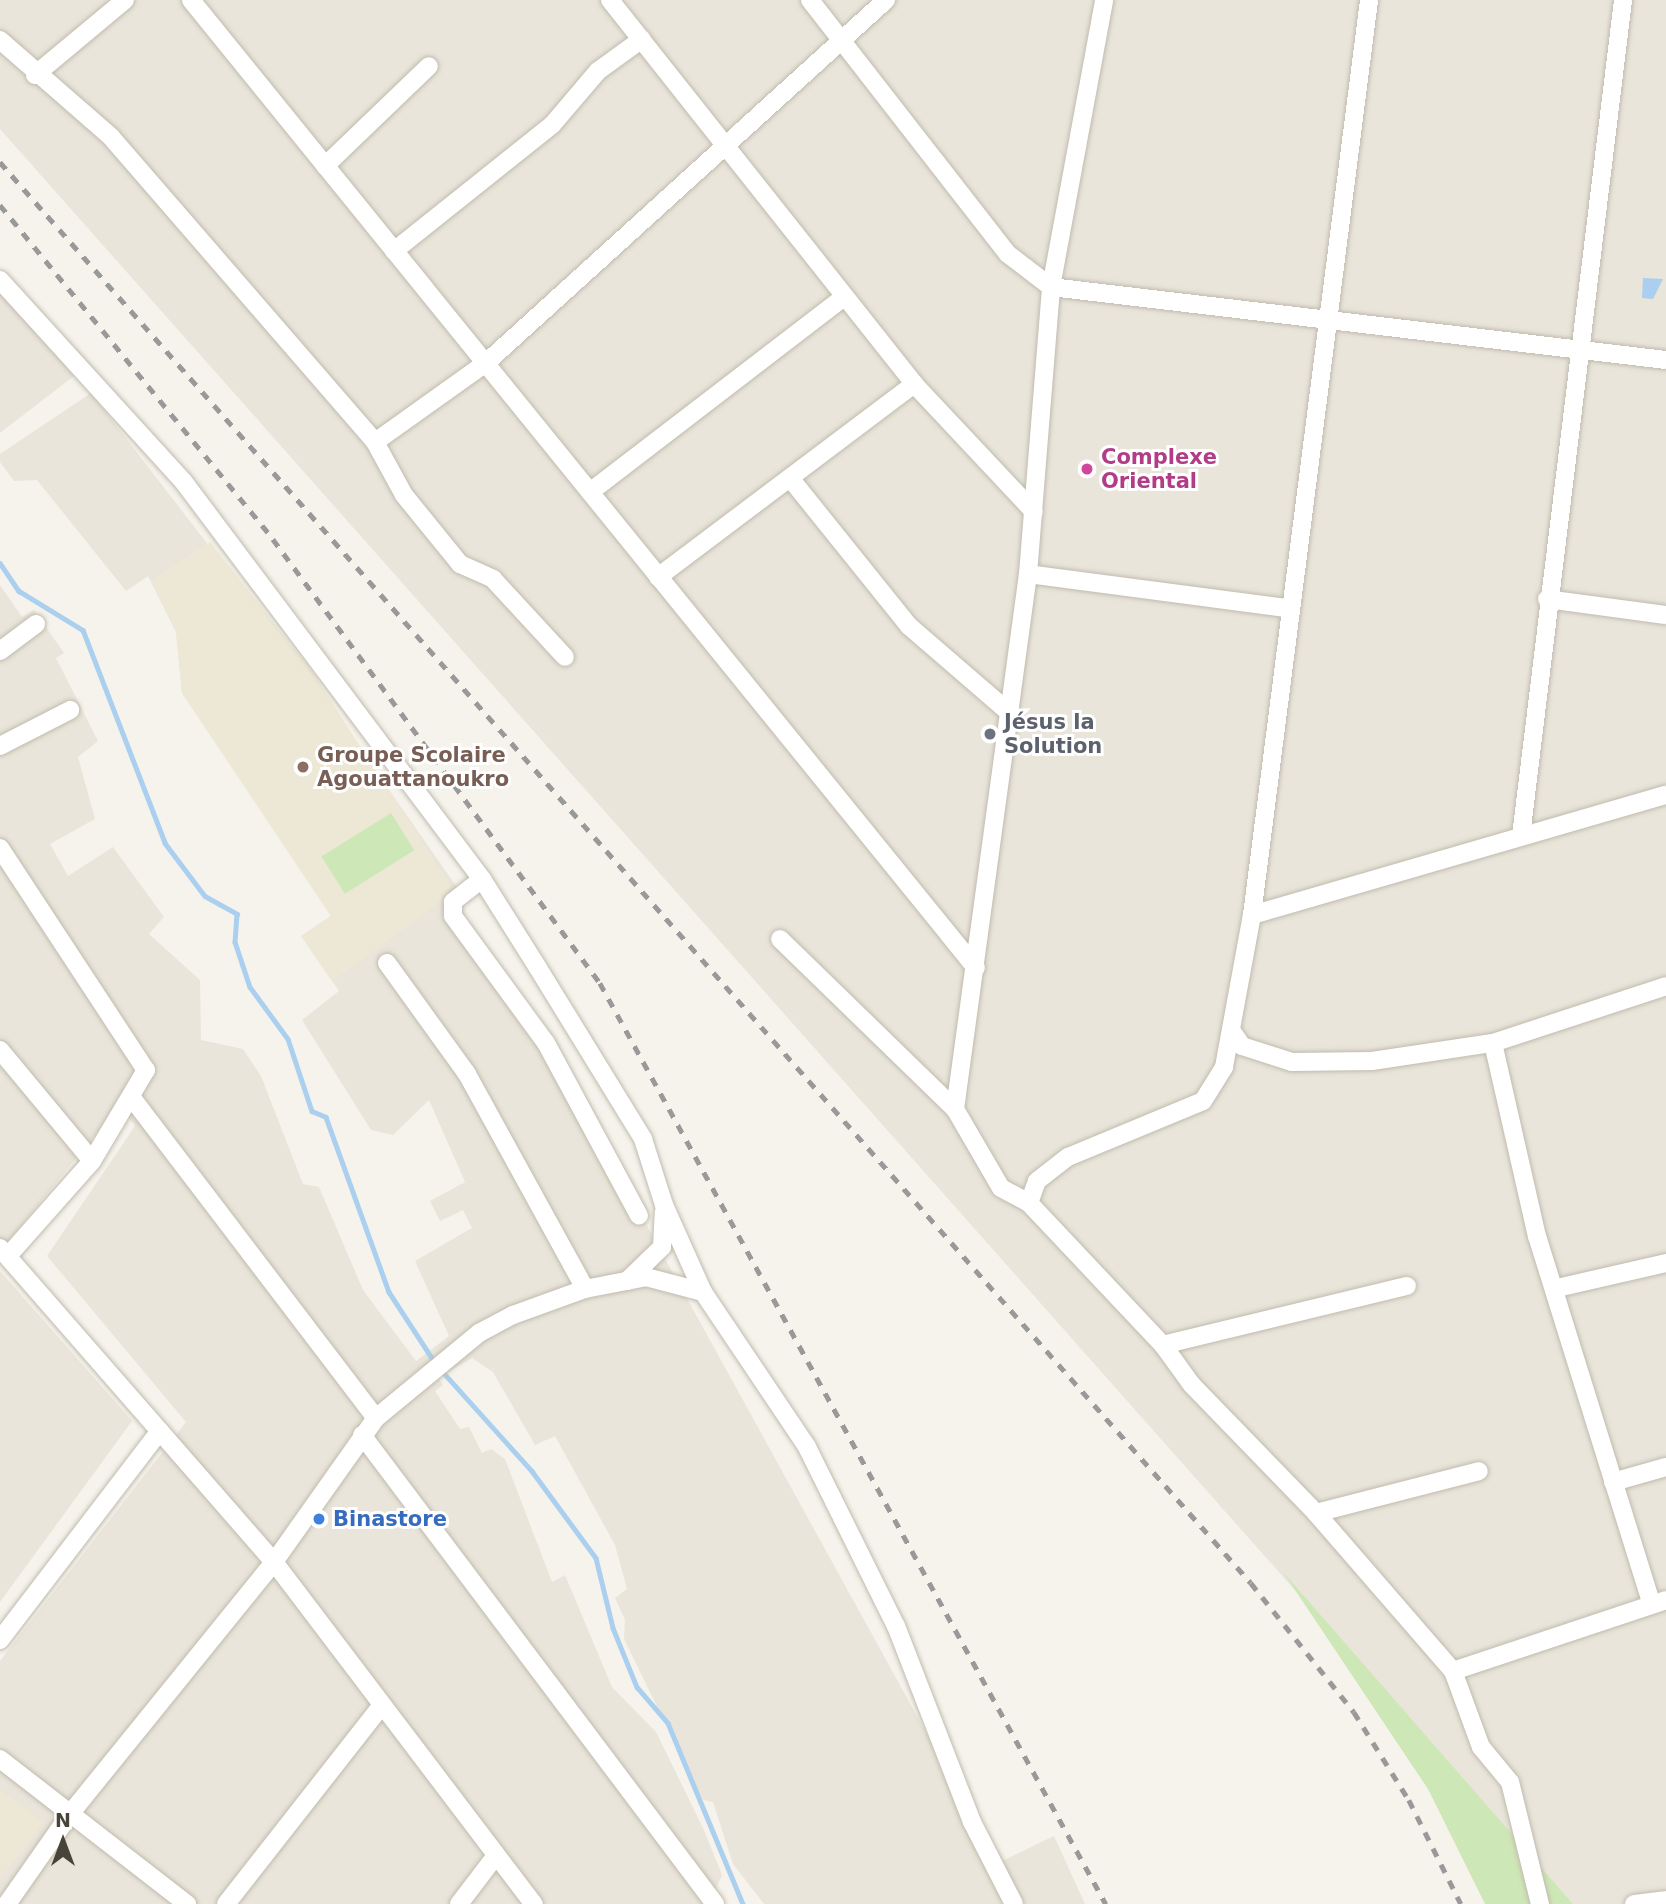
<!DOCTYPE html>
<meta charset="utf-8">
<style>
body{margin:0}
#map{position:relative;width:1666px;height:1904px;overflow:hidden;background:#f5f3ec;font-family:"DejaVu Sans",sans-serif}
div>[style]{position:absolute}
.residential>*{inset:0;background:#e9e5da}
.education>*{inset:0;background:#ede8d6}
.green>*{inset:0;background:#cee7b6;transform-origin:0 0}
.water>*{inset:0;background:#abcfee}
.stream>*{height:4.5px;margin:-2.25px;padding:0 2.25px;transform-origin:2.25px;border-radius:2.25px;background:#abcfee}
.roads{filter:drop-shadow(0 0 2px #c1bbae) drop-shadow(0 0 2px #c1bbae)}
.minor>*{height:18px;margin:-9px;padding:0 9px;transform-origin:9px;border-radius:9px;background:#fff}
.rail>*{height:4.5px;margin-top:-2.25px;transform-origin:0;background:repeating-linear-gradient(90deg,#999 0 9px,transparent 0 18px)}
.dots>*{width:19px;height:19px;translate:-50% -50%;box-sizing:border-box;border:4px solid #fff;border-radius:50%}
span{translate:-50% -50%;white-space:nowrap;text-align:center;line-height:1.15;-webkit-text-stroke:6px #fff;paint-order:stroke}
.hotel-label{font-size:21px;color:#b23c85;font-weight:700}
.left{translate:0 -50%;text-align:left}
.worship-label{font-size:21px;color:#5b616d;font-weight:700}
.education-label{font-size:21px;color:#785e54;font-weight:700}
.shop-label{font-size:21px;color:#366cbe;font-weight:700}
.north{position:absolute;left:28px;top:1806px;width:70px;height:70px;-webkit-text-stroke:5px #fff;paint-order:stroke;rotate:0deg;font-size:19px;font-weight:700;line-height:28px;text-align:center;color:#494439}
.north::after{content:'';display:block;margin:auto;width:24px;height:32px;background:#494439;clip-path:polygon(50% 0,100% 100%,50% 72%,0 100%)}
</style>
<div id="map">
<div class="residential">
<div style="clip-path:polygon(0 0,1666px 0,1666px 1904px,1573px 1904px,0 129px)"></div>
<div style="clip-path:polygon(0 285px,74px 376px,0 433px)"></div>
<div style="clip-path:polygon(91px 393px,311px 678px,463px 896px,451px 908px,550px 1050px,998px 1863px,1054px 1836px,1085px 1904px,764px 1904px,733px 1864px,713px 1802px,703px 1800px,624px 1639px,625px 1620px,615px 1598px,627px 1589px,615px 1545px,555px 1436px,535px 1445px,493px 1372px,472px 1358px,438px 1378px,443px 1385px,435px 1391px,460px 1429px,469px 1427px,482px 1453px,491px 1449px,505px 1459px,552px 1582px,565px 1575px,612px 1687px,656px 1732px,703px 1828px,722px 1875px,715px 1891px,721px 1904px,0 1904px,0 1661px,186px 1422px,47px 1256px,135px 1126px,119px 1105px,0 1252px,0 585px,22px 617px,34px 610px,64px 653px,56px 658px,98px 741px,78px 757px,95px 819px,50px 844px,68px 876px,113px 847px,164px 917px,149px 934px,200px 980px,201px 1040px,243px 1049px,261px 1076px,303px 1184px,319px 1187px,363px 1290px,416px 1361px,449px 1336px,415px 1261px,472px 1228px,463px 1210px,440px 1221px,430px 1201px,465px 1182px,429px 1100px,393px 1135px,371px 1130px,302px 1020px,339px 991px,301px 936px,331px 916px,182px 693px,176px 632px,148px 576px,126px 591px,37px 480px,14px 481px,0 462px,0 454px)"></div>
<div style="clip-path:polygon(0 1271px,132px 1421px,0 1602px)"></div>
</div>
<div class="education">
<div style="clip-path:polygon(210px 542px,313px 673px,454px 892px,332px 981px,301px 936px,331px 916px,182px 693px,176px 632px,151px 581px)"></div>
<div style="clip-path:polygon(0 1790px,44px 1823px,0 1878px)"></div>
</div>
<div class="green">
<div style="left:391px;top:813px;width:44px;height:82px;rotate:58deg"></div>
<div style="clip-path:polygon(1283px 1572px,1573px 1904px,1485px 1904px,1428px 1789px)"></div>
</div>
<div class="water">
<div style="clip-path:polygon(1643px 278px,1663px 279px,1653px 299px,1642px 298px)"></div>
</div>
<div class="stream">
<div style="left:0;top:563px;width:34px;rotate:56deg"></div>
<div style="left:19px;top:591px;width:75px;rotate:31.4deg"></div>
<div style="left:83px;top:630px;width:228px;rotate:68.9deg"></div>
<div style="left:165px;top:843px;width:66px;rotate:53deg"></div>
<div style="left:205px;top:896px;width:37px;rotate:29deg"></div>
<div style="left:237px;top:914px;width:28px;rotate:94deg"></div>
<div style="left:235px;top:942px;width:47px;rotate:71.6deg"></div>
<div style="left:250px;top:987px;width:64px;rotate:53.8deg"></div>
<div style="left:288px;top:1039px;width:76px;rotate:71.6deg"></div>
<div style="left:312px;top:1111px;width:15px;rotate:23deg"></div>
<div style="left:326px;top:1117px;width:186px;rotate:70.2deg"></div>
<div style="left:389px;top:1292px;width:86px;rotate:56.9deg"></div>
<div style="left:442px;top:1371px;width:135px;rotate:48deg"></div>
<div style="left:532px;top:1471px;width:108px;rotate:53.7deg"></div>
<div style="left:596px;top:1558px;width:72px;rotate:76.3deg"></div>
<div style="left:613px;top:1628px;width:64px;rotate:67.9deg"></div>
<div style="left:637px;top:1687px;width:48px;rotate:49.3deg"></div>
<div style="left:668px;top:1723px;width:196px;rotate:67.5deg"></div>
</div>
<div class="roads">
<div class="minor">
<div style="left:191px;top:0;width:1246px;rotate:50.96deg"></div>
<div style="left:610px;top:0;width:490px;rotate:51.6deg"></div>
<div style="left:914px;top:384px;width:175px;rotate:46.8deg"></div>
<div style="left:810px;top:0;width:322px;rotate:52.1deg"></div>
<div style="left:1008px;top:254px;width:54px;rotate:37.5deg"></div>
<div style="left:1051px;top:287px;width:619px;rotate:6.77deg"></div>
<div style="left:0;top:40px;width:147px;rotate:41.1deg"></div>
<div style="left:111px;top:137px;width:403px;rotate:49.1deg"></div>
<div style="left:375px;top:442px;width:138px;rotate:-35.5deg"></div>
<div style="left:487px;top:362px;width:539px;rotate:-42.22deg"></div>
<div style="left:35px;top:75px;width:117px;rotate:-39.8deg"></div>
<div style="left:325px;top:166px;width:144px;rotate:-43.9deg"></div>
<div style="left:394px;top:251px;width:202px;rotate:-38.6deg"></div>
<div style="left:552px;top:125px;width:71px;rotate:-49.6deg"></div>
<div style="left:598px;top:71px;width:54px;rotate:-36deg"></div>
<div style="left:0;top:280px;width:272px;rotate:47.7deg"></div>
<div style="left:183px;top:481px;width:498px;rotate:53.1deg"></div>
<div style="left:482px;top:879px;width:105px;rotate:57.8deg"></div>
<div style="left:538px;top:968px;width:201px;rotate:58.4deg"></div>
<div style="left:643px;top:1139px;width:69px;rotate:72.3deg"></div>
<div style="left:664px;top:1205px;width:95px;rotate:65.9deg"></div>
<div style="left:703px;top:1292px;width:187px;rotate:56.1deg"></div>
<div style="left:807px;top:1447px;width:200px;rotate:63.6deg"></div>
<div style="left:896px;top:1626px;width:210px;rotate:68.8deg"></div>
<div style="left:972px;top:1822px;width:92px;rotate:62.9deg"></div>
<div style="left:375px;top:442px;width:60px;rotate:61.3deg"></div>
<div style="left:404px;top:495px;width:89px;rotate:50.9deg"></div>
<div style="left:460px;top:564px;width:36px;rotate:24deg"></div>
<div style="left:493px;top:579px;width:106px;rotate:47.3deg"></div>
<div style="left:790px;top:478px;width:190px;rotate:51.2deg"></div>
<div style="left:909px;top:626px;width:135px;rotate:40.8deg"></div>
<div style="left:590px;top:492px;width:320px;rotate:-37.5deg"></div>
<div style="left:1028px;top:574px;width:261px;rotate:7.5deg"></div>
<div style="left:658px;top:577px;width:321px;rotate:-37deg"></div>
<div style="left:1547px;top:599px;width:120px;rotate:7.7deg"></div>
<div style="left:0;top:651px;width:45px;rotate:-36.9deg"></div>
<div style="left:0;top:746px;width:79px;rotate:-27.2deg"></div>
<div style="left:1521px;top:836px;width:842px;rotate:-83.04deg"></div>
<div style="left:0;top:848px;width:266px;rotate:56.7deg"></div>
<div style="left:146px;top:1070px;width:106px;rotate:120.7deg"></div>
<div style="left:92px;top:1161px;width:127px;rotate:131.5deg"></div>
<div style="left:482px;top:879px;width:37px;rotate:142deg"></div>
<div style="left:453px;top:902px;width:14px;rotate:90deg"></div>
<div style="left:453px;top:916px;width:157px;rotate:53.8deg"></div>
<div style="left:546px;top:1043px;width:196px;rotate:61.7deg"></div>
<div style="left:1252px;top:915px;width:431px;rotate:-16.2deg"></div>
<div style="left:780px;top:939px;width:244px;rotate:44.2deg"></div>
<div style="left:955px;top:1109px;width:91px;rotate:59.8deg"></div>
<div style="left:1001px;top:1188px;width:32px;rotate:28deg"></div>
<div style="left:1029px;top:1203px;width:195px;rotate:46.7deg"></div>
<div style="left:1163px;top:1345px;width:49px;rotate:54.1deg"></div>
<div style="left:1192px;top:1385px;width:178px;rotate:45.9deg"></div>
<div style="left:1316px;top:1513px;width:209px;rotate:49.1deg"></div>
<div style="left:1453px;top:1671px;width:81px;rotate:69.8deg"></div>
<div style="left:1481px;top:1747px;width:45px;rotate:50.4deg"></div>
<div style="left:1510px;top:1782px;width:126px;rotate:76.2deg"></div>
<div style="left:387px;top:963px;width:137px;rotate:54.2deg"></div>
<div style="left:467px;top:1074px;width:245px;rotate:61.2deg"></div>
<div style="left:1233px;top:1033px;width:16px;rotate:55deg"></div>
<div style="left:1242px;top:1046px;width:52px;rotate:17.7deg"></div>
<div style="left:1292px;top:1062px;width:80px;rotate:-0.7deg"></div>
<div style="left:1372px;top:1061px;width:122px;rotate:-8.5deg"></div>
<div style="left:1493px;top:1043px;width:182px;rotate:-18.2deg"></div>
<div style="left:1493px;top:1043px;width:198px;rotate:77.2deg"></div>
<div style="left:1537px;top:1236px;width:384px;rotate:72.7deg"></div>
<div style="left:0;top:1050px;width:144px;rotate:50.3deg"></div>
<div style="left:132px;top:1098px;width:402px;rotate:52.7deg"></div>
<div style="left:955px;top:1109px;width:540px;rotate:-82.23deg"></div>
<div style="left:1028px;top:574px;width:288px;rotate:-85.4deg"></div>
<div style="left:1051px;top:287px;width:292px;rotate:-79.5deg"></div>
<div style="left:1029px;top:1203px;width:23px;rotate:-70deg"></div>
<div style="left:1037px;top:1181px;width:39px;rotate:-38deg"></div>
<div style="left:1068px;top:1157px;width:146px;rotate:-22.5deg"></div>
<div style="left:1203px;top:1101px;width:40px;rotate:-58deg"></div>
<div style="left:1224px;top:1067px;width:155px;rotate:-79.6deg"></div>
<div style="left:1252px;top:915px;width:922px;rotate:-82.71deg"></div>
<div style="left:0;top:1248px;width:417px;rotate:48.9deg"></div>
<div style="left:274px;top:1562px;width:430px;rotate:52.8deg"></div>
<div style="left:627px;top:1281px;width:49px;rotate:-44.2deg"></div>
<div style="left:662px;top:1247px;width:35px;rotate:-87deg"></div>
<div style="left:1557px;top:1288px;width:112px;rotate:-12.9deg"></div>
<div style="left:1163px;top:1345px;width:251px;rotate:-13.6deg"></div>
<div style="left:362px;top:1435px;width:587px;rotate:53.03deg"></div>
<div style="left:1613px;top:1482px;width:55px;rotate:-15.8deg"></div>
<div style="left:1316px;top:1513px;width:168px;rotate:-14.4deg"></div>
<div style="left:0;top:1640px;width:263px;rotate:-52.6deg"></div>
<div style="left:1453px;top:1671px;width:225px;rotate:-18.4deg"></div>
<div style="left:0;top:1759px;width:237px;rotate:37.8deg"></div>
<div style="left:7px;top:1904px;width:110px;rotate:-55deg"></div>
<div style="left:70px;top:1814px;width:324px;rotate:-51deg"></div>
<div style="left:274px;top:1562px;width:176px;rotate:-54.7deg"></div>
<div style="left:376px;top:1418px;width:134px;rotate:-39.5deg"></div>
<div style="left:479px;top:1333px;width:38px;rotate:-28deg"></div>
<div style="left:513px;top:1315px;width:77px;rotate:-19.9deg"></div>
<div style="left:585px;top:1289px;width:62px;rotate:-11.1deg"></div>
<div style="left:646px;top:1277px;width:59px;rotate:14.7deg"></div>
<div style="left:226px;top:1904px;width:251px;rotate:-51.9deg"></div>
<div style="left:459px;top:1904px;width:58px;rotate:-52.7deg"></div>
<div style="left:1634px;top:1904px;width:32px;rotate:-7deg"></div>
</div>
</div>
<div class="rail">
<div style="left:0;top:162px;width:1893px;rotate:48.64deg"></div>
<div style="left:1251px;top:1583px;width:165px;rotate:51.4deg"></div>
<div style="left:1354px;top:1712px;width:104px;rotate:58deg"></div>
<div style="left:1409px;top:1800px;width:116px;rotate:63.4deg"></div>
<div style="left:0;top:205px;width:431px;rotate:50.7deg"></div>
<div style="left:273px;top:539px;width:551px;rotate:53.63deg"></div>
<div style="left:600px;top:983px;width:1051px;rotate:61.22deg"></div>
</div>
<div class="dots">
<div style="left:1087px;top:469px;background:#d1479c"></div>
<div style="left:990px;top:734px;background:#6b7280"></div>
<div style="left:303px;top:767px;background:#8d6e63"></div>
<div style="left:319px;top:1519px;background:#3f7fe0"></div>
</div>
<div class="hotel-label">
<span class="left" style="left:1101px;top:469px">Complexe<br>Oriental</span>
</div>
<div class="worship-label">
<span class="left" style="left:1004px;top:734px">Jésus la<br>Solution</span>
</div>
<div class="education-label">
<span class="left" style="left:317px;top:767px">Groupe Scolaire<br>Agouattanoukro</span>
</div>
<div class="shop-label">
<span class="left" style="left:333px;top:1519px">Binastore</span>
</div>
<div class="north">N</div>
</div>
